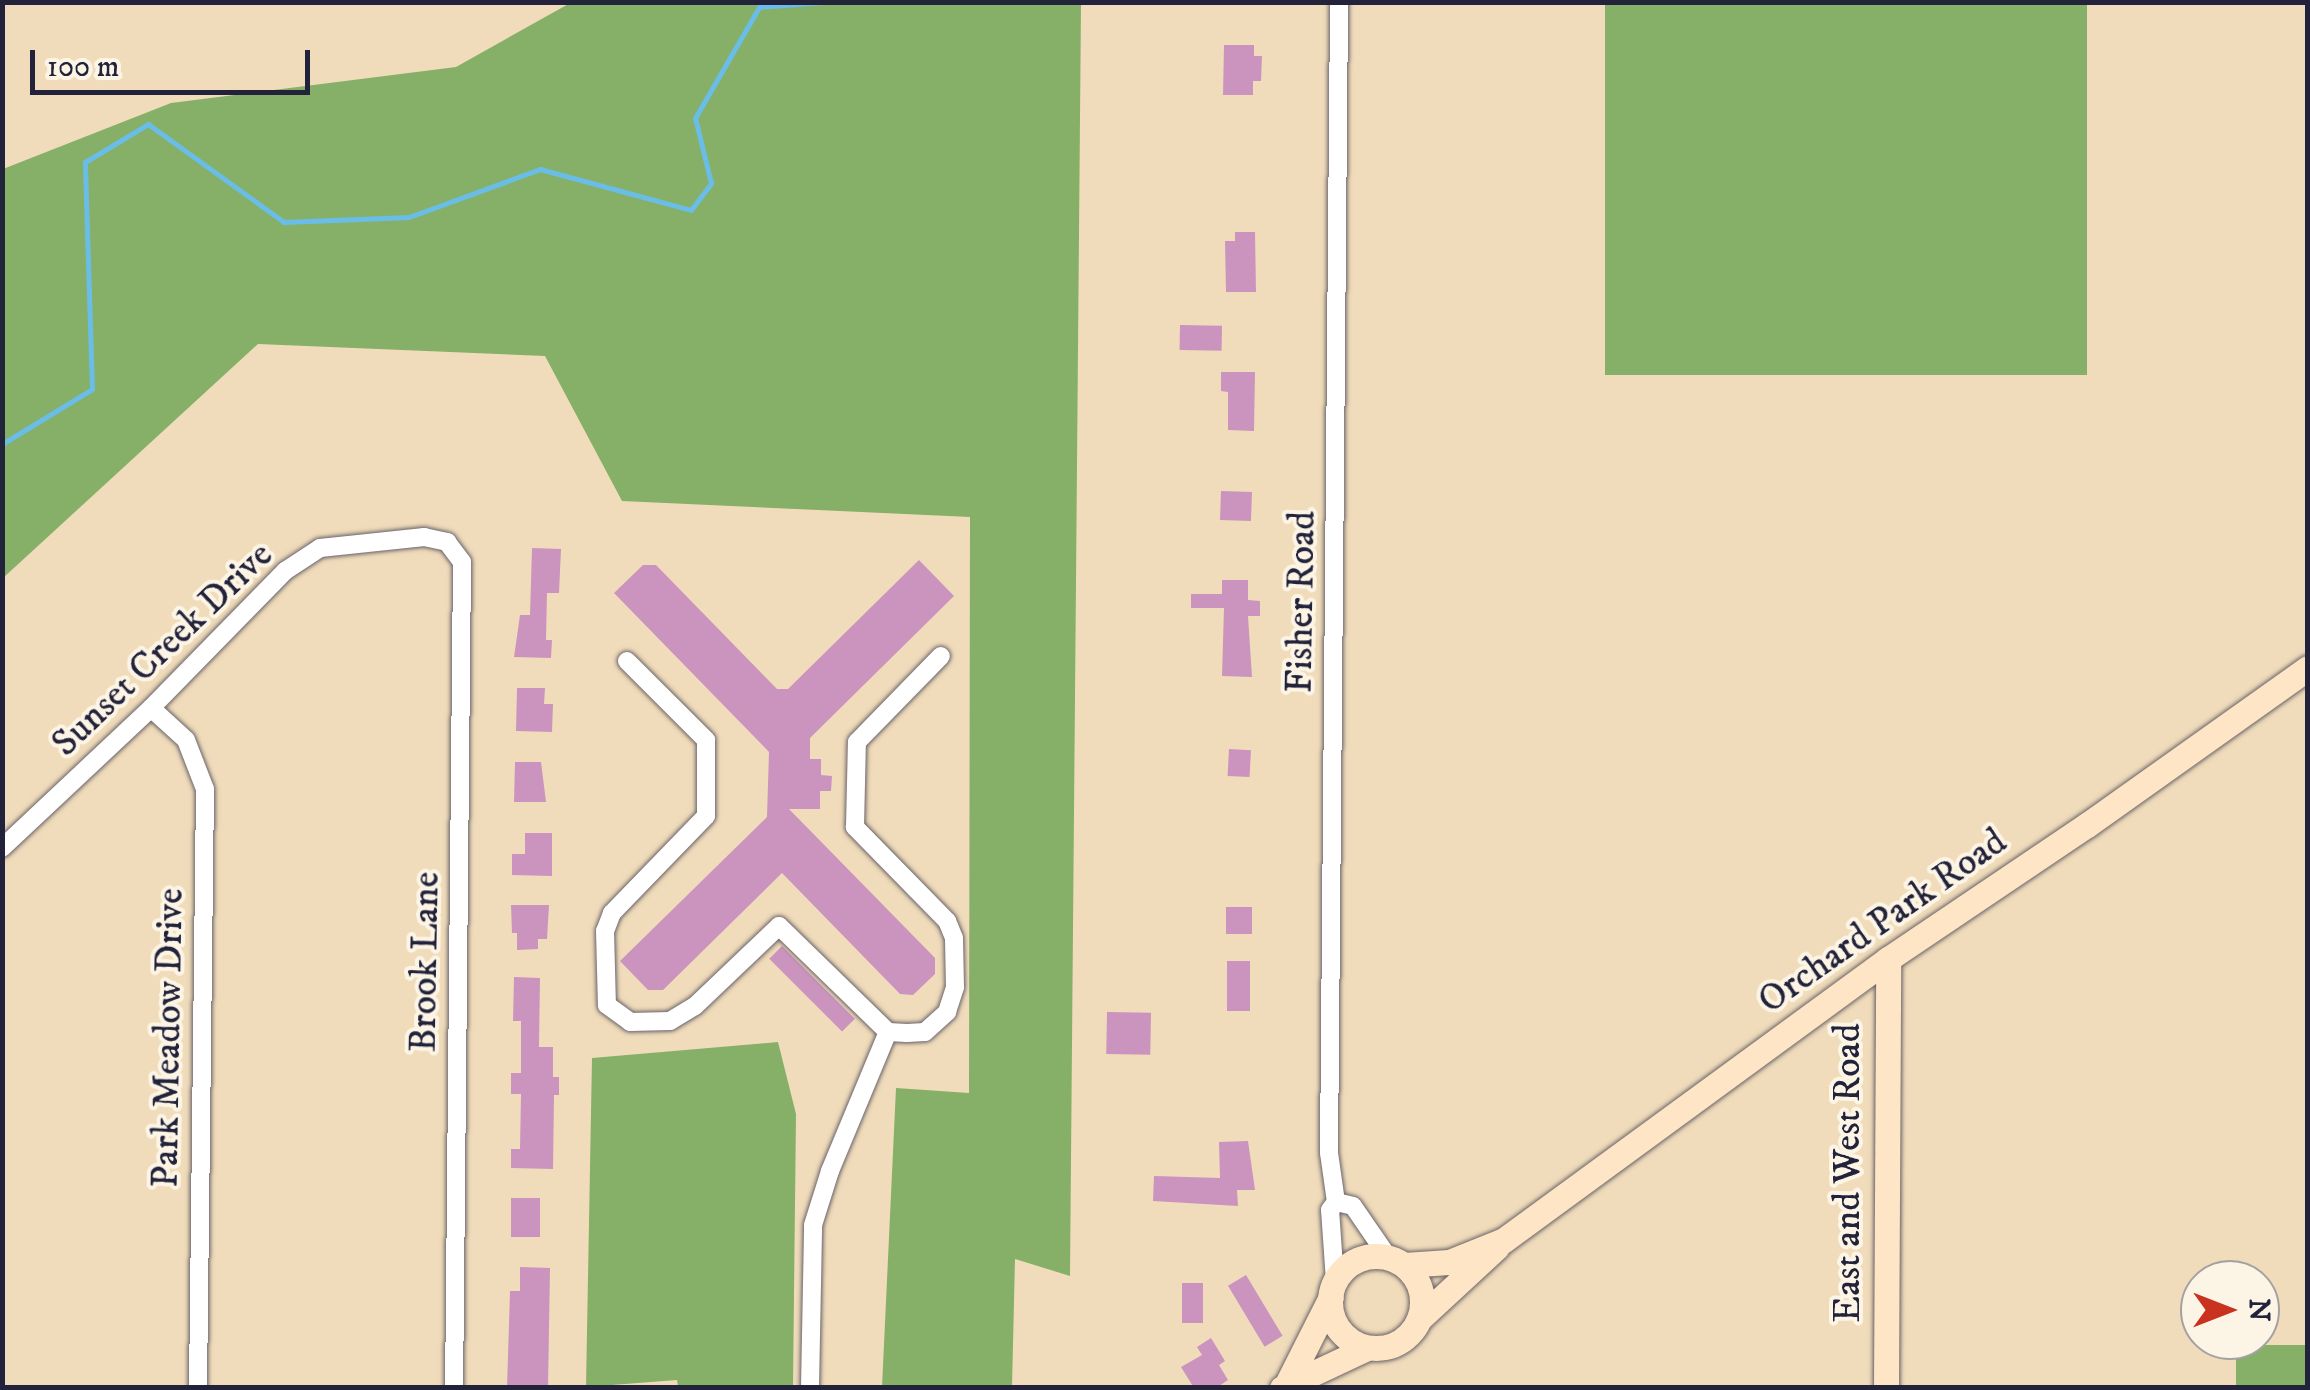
<!DOCTYPE html>
<style>
body{margin:0}
#map{position:relative;width:2310px;height:1390px;overflow:hidden;background:#f0dcbb;font-family:"IM FELL DW Pica",serif}
div>[style]{position:absolute}
.forest>*{inset:0;background:#86b068;transform-origin:0 0}
.stream>*{height:5px;margin:-2.5px;padding:0 2.5px;transform-origin:2.5px;border-radius:2.5px;background:#6abde6}
.building>*{inset:0;background:#ca94be;transform-origin:0 0}
.roads{filter:drop-shadow(0 0 2px #6a6368) drop-shadow(0 0 2px #6a6368)}
.street>*{height:18px;margin:-9px;padding:0 9px;transform-origin:9px;border-radius:9px;background:#fff}
.secondary>*{height:25px;margin:-12.5px;padding:0 12.5px;transform-origin:12.5px;border-radius:12.5px;background:#fde5c5}
.secondary>.ring{margin:-12.5px;padding:0;box-sizing:content-box;background:none;border:25px solid #fde5c5;border-radius:50%}
span{translate:-50% -50%;white-space:nowrap;text-align:center;line-height:1.15;-webkit-text-stroke:8px #fcf5e5;paint-order:stroke}
.street-label{font-size:38px;color:#22223b}
.frame{position:absolute;inset:0;border:5px solid #22223b;pointer-events:none}
.north{position:absolute;left:2180px;top:1260px;width:100px;height:100px;box-sizing:border-box;background:#fcf5e5;border:2px solid #a5a1a1;border-radius:50%;rotate:90deg;font-size:28px;font-weight:700;line-height:40px;text-align:center;color:#22223b}
.north::after{content:'';display:block;margin:auto;width:35px;height:45px;background:#c8321e;clip-path:polygon(50% 0,100% 100%,50% 72%,0 100%)}
.scale{position:absolute;left:30px;top:50px;width:280px;height:45px;box-sizing:border-box;border:5px solid #22223b;border-top:0;padding-left:12px;font-size:30px;line-height:35px;white-space:nowrap;color:#22223b;-webkit-text-stroke:8px #fcf5e5;paint-order:stroke}
</style>
<div id="map">
<div class="forest">
<div style="clip-path:polygon(572px 2px,1081px 3px,1070px 1276px,1015px 1259px,1012px 1387px,882px 1387px,896px 1088px,969px 1093px,970px 517px,622px 501px,545px 356px,258px 344px,3px 578px,3px 169px,171px 103px,456px 67px)"></div>
<div style="left:1605px;top:3px;width:482px;height:372px"></div>
<div style="clip-path:polygon(778px 1042px,796px 1114px,793px 1387px,678px 1387px,677px 1380px,586px 1387px,592px 1058px)"></div>
<div style="left:2236px;top:1345px;width:71px;height:42px"></div>
</div>
<div class="stream">
<div style="left:2px;top:444px;width:105px;rotate:-31.4deg"></div>
<div style="left:92px;top:389px;width:227px;rotate:-91.8deg"></div>
<div style="left:85px;top:162px;width:74px;rotate:-31.1deg"></div>
<div style="left:148px;top:124px;width:168px;rotate:35.8deg"></div>
<div style="left:284px;top:222px;width:125px;rotate:-2.3deg"></div>
<div style="left:409px;top:217px;width:140px;rotate:-20.1deg"></div>
<div style="left:540px;top:169px;width:156px;rotate:15.2deg"></div>
<div style="left:691px;top:210px;width:34px;rotate:-53deg"></div>
<div style="left:711px;top:183px;width:67px;rotate:-103.8deg"></div>
<div style="left:695px;top:118px;width:128px;rotate:-60deg"></div>
<div style="left:759px;top:7px;width:66px;rotate:-4.3deg"></div>
</div>
<div class="building">
<div style="clip-path:polygon(1224px 45px,1254px 45px,1254px 56px,1262px 56px,1261px 81px,1253px 81px,1253px 95px,1223px 95px)"></div>
<div style="clip-path:polygon(1235px 232px,1255px 232px,1256px 292px,1226px 292px,1225px 241px,1235px 241px)"></div>
<div style="left:1180px;top:325px;width:42px;height:25px;rotate:1deg"></div>
<div style="clip-path:polygon(1221px 372px,1255px 372px,1254px 431px,1228px 430px,1228px 392px,1221px 391px)"></div>
<div style="left:1221px;top:491px;width:31px;height:29px;rotate:2deg"></div>
<div style="clip-path:polygon(532px 548px,561px 549px,559px 593px,547px 593px,546px 640px,552px 640px,551px 658px,514px 657px,520px 615px,530px 615px)"></div>
<div style="clip-path:polygon(919px 560px,954px 596px,810px 738px,810px 759px,821px 759px,821px 775px,832px 776px,831px 791px,820px 791px,820px 809px,789px 809px,935px 958px,935px 974px,913px 995px,900px 994px,782px 873px,663px 990px,648px 990px,620px 961px,767px 817px,769px 752px,614px 593px,643px 565px,656px 565px,777px 689px,788px 689px)"></div>
<div style="clip-path:polygon(1222px 580px,1248px 580px,1248px 600px,1260px 601px,1260px 616px,1248px 616px,1252px 677px,1222px 676px,1224px 608px,1191px 608px,1191px 594px,1222px 594px)"></div>
<div style="clip-path:polygon(517px 688px,545px 688px,544px 704px,553px 704px,552px 732px,516px 731px)"></div>
<div style="left:1229px;top:749px;width:22px;height:27px;rotate:3deg"></div>
<div style="clip-path:polygon(515px 762px,541px 762px,546px 802px,514px 802px)"></div>
<div style="clip-path:polygon(525px 833px,552px 833px,552px 876px,512px 875px,512px 854px,525px 854px)"></div>
<div style="clip-path:polygon(511px 905px,549px 905px,547px 939px,538px 939px,538px 949px,517px 950px,517px 933px,512px 933px)"></div>
<div style="left:1226px;top:907px;width:26px;height:27px"></div>
<div style="left:782px;top:946px;width:103px;height:18px;rotate:45deg"></div>
<div style="left:1227px;top:961px;width:23px;height:50px"></div>
<div style="clip-path:polygon(514px 977px,540px 978px,539px 1047px,553px 1047px,553px 1077px,559px 1077px,559px 1095px,554px 1095px,553px 1169px,511px 1168px,511px 1149px,520px 1149px,521px 1094px,511px 1094px,511px 1073px,521px 1073px,521px 1021px,513px 1021px)"></div>
<div style="left:1107px;top:1012px;width:44px;height:42px;rotate:1deg"></div>
<div style="clip-path:polygon(1248px 1141px,1255px 1190px,1237px 1190px,1238px 1206px,1153px 1201px,1154px 1176px,1220px 1178px,1219px 1142px)"></div>
<div style="left:511px;top:1198px;width:29px;height:39px"></div>
<div style="clip-path:polygon(520px 1267px,550px 1268px,548px 1388px,507px 1388px,510px 1291px,520px 1291px)"></div>
<div style="left:1246px;top:1275px;width:71px;height:21px;rotate:59deg"></div>
<div style="left:1182px;top:1283px;width:21px;height:40px"></div>
<div style="clip-path:polygon(1211px 1338px,1225px 1361px,1219px 1365px,1228px 1380px,1216px 1388px,1194px 1388px,1181px 1367px,1202px 1355px,1197px 1347px)"></div>
</div>
<div class="roads">
<div class="street">
<div style="left:627px;top:661px;width:112px;rotate:45deg"></div>
<div style="left:706px;top:740px;width:76px;rotate:90deg"></div>
<div style="left:706px;top:816px;width:135px;rotate:134.1deg"></div>
<div style="left:612px;top:913px;width:19px;rotate:111deg"></div>
<div style="left:605px;top:931px;width:74px;rotate:88.5deg"></div>
<div style="left:607px;top:1005px;width:29px;rotate:36deg"></div>
<div style="left:630px;top:1022px;width:40px;rotate:-1.4deg"></div>
<div style="left:670px;top:1021px;width:29px;rotate:-31deg"></div>
<div style="left:695px;top:1006px;width:116px;rotate:-43.6deg"></div>
<div style="left:779px;top:926px;width:152px;rotate:44.2deg"></div>
<div style="left:888px;top:1032px;width:19px;rotate:3deg"></div>
<div style="left:907px;top:1033px;width:18px;rotate:-3deg"></div>
<div style="left:925px;top:1032px;width:30px;rotate:-42deg"></div>
<div style="left:947px;top:1012px;width:26px;rotate:-72deg"></div>
<div style="left:955px;top:987px;width:49px;rotate:-91.2deg"></div>
<div style="left:954px;top:938px;width:18px;rotate:-112deg"></div>
<div style="left:947px;top:921px;width:132px;rotate:-134.4deg"></div>
<div style="left:855px;top:827px;width:85px;rotate:-88.7deg"></div>
<div style="left:857px;top:742px;width:120px;rotate:-45.7deg"></div>
<div style="left:151px;top:708px;width:47px;rotate:42.4deg"></div>
<div style="left:186px;top:740px;width:53px;rotate:68.8deg"></div>
<div style="left:205px;top:789px;width:599px;rotate:90.67deg"></div>
<div style="left:2px;top:848px;width:204px;rotate:-43.2deg"></div>
<div style="left:151px;top:708px;width:192px;rotate:-45.6deg"></div>
<div style="left:285px;top:571px;width:42px;rotate:-33.3deg"></div>
<div style="left:320px;top:548px;width:105px;rotate:-6deg"></div>
<div style="left:424px;top:537px;width:24px;rotate:12deg"></div>
<div style="left:447px;top:542px;width:25px;rotate:53deg"></div>
<div style="left:462px;top:562px;width:826px;rotate:90.55deg"></div>
<div style="left:1336px;top:1202px;width:17px;rotate:13deg"></div>
<div style="left:1353px;top:1206px;width:62px;rotate:55.5deg"></div>
<div style="left:1335px;top:1281px;width:71px;rotate:-94deg"></div>
<div style="left:1330px;top:1210px;width:10px;rotate:-53deg"></div>
<div style="left:1336px;top:1202px;width:49px;rotate:-98.1deg"></div>
<div style="left:1329px;top:1153px;width:1151px;rotate:-89.5deg"></div>
<div style="left:810px;top:1388px;width:163px;rotate:-88.9deg"></div>
<div style="left:813px;top:1225px;width:57px;rotate:-72.5deg"></div>
<div style="left:830px;top:1171px;width:151px;rotate:-67.4deg"></div>
</div>
<div class="secondary">
<div class="ring" style="left:1330px;top:1256px;width:67px;height:67px"></div>
<div style="left:1404px;top:1265px;width:45px;rotate:-3.8deg"></div>
<div style="left:1449px;top:1262px;width:59px;rotate:-21.8deg"></div>
<div style="left:1504px;top:1240px;width:476px;rotate:-36.2deg"></div>
<div style="left:1888px;top:959px;width:240px;rotate:-34deg"></div>
<div style="left:2087px;top:825px;width:271px;rotate:-35.4deg"></div>
<div style="left:1419px;top:1319px;width:106px;rotate:-42.7deg"></div>
<div style="left:1287px;top:1384px;width:97px;rotate:-63.2deg"></div>
<div style="left:1282px;top:1388px;width:94px;rotate:-25.2deg"></div>
<div style="left:1886px;top:1388px;width:429px;rotate:-89.7deg"></div>
</div>
</div>
<div class="street-label">
<span style="left:1302px;top:602px;rotate:-89deg">Fisher Road</span>
<span style="left:163px;top:650px;rotate:-44deg">Sunset Creek Drive</span>
<span style="left:1883px;top:922px;rotate:-35deg">Orchard Park Road</span>
<span style="left:426px;top:962px;rotate:-89deg">Brook Lane</span>
<span style="left:169px;top:1038px;rotate:-89deg">Park Meadow Drive</span>
<span style="left:1849px;top:1173px;rotate:-90deg">East and West Road</span>
</div>
<div class="frame"></div>
<div class="north">N</div>
<div class="scale">100 m</div>
</div>
